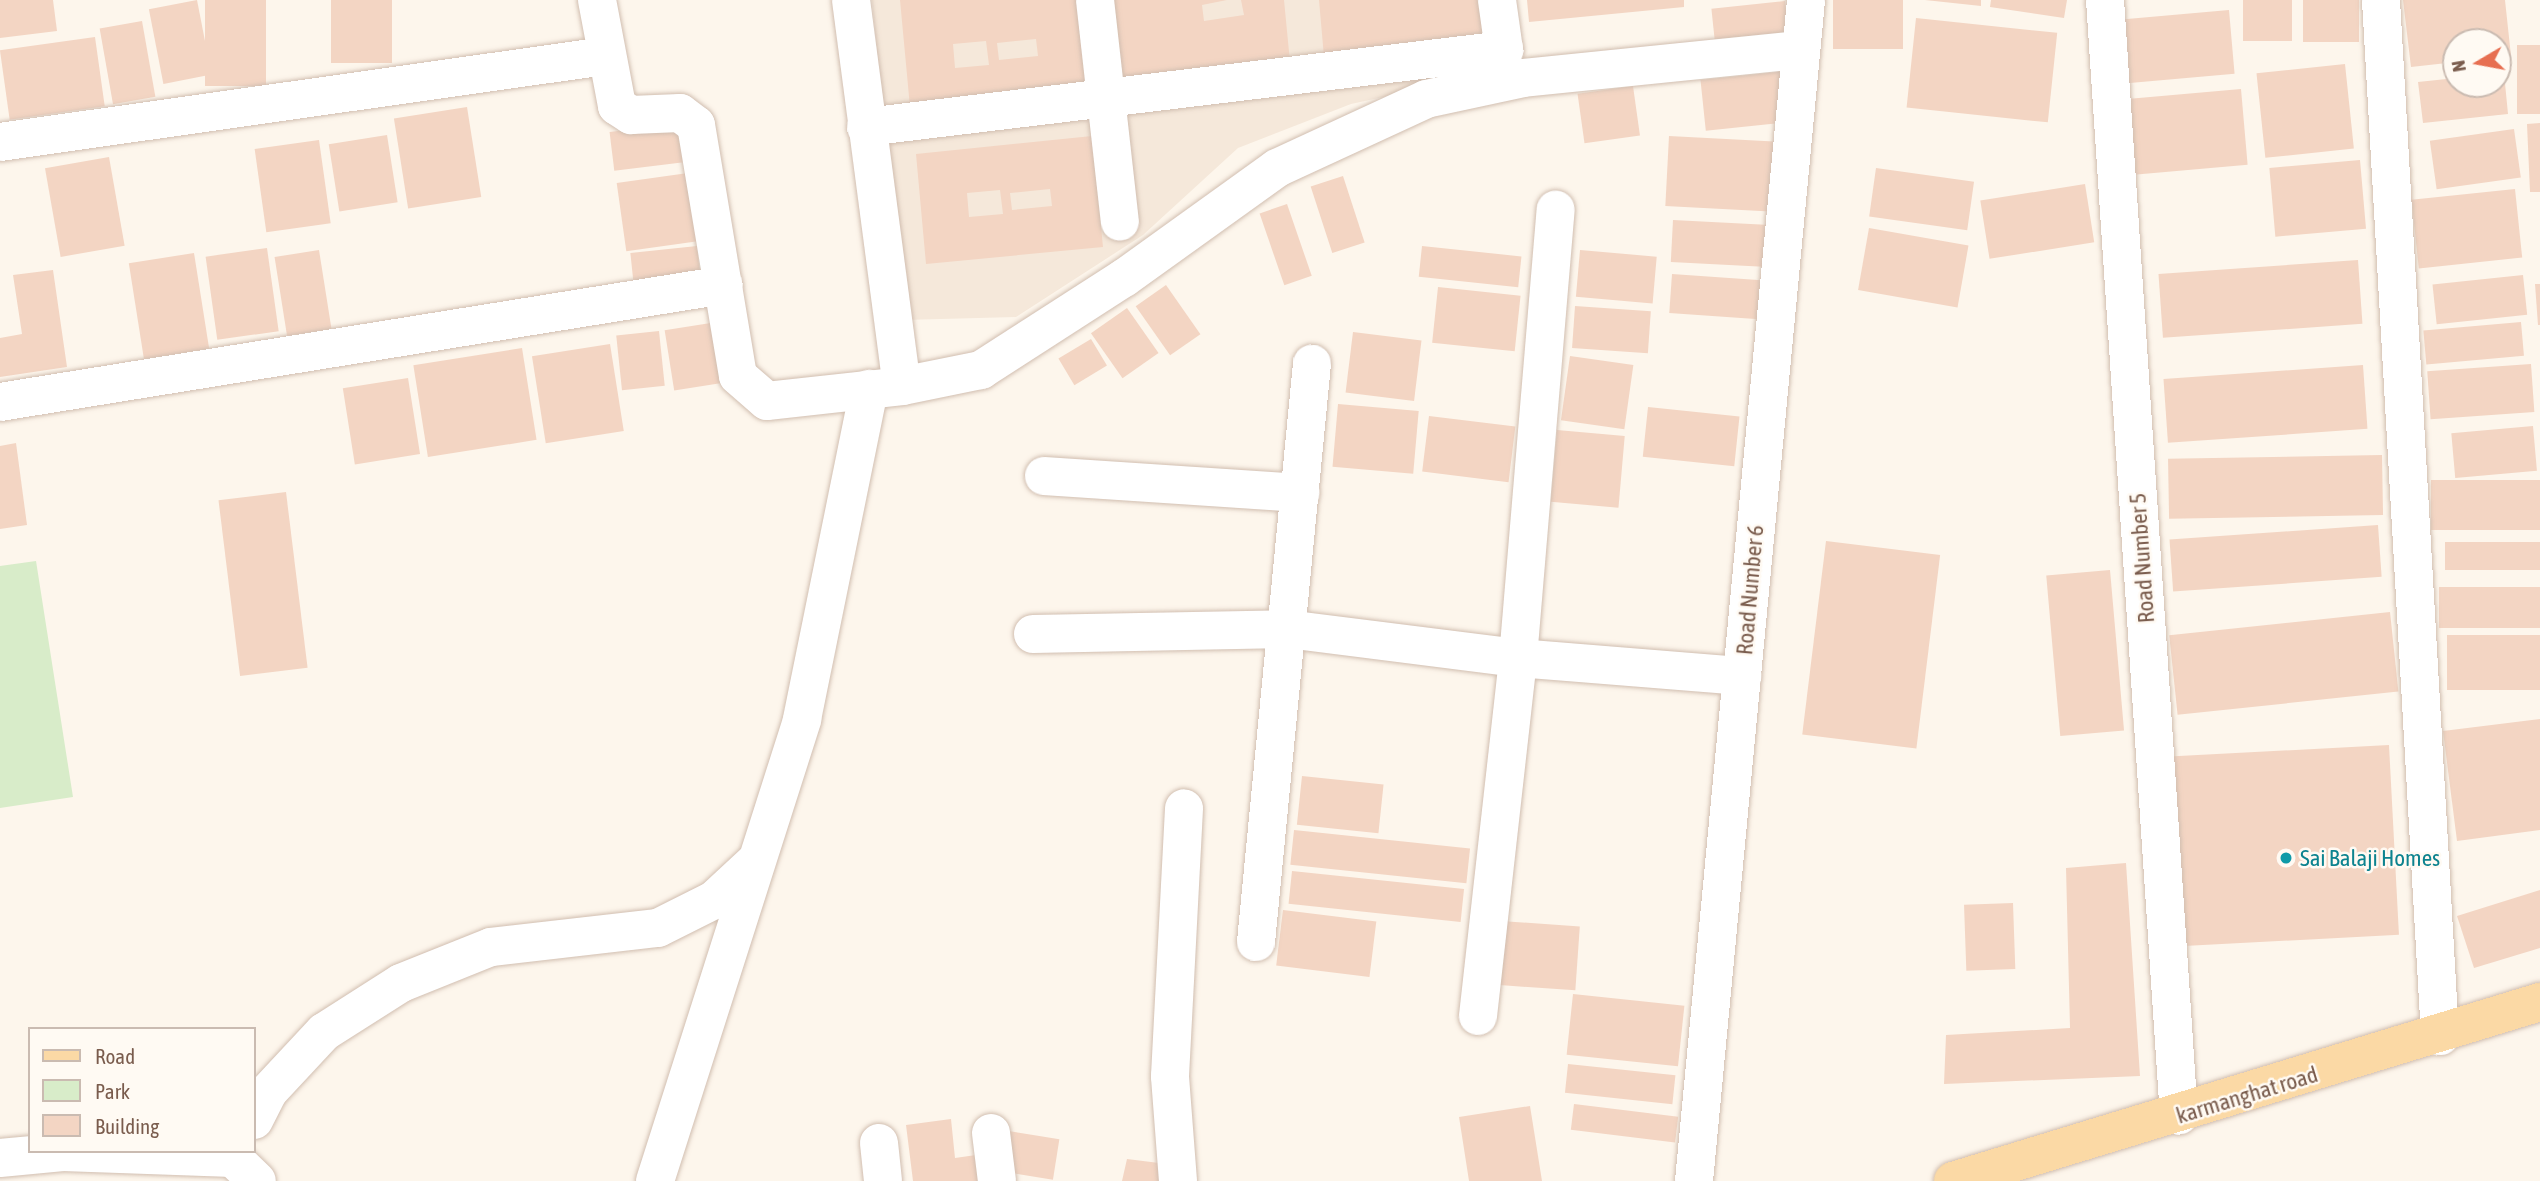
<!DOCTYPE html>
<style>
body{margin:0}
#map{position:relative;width:2540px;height:1181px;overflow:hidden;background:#fdf6ec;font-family:"Asap Condensed",sans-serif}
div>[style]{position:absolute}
.residential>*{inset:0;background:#f5e8da}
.green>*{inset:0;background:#d8ecc9}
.building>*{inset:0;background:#f3d5c3;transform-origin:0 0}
.roads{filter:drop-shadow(0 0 2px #d1beb0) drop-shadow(0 0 2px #d1beb0)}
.minor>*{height:38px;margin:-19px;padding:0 19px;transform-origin:19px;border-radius:19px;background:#fff}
.major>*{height:38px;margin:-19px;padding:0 19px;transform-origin:19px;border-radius:19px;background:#fbd9a5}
.dots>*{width:19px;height:19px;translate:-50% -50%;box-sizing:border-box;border:4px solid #fffaf3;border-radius:50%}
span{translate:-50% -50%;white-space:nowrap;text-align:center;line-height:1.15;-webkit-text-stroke:5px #fffaf3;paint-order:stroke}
.street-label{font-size:23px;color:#7a5c4d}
.culture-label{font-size:23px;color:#0d838f}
.left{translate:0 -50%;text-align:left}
.legend{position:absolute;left:28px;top:1027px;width:228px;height:126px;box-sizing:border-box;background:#fffaf3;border:2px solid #cabbb1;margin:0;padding:9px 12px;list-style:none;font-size:21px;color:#7a5c4d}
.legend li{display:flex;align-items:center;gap:14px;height:35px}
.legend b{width:35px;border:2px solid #cabbb1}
.north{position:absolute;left:2442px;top:28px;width:70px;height:70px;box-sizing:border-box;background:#fffaf3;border:2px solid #cabbb1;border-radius:50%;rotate:260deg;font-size:19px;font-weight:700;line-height:28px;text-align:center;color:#7a5c4d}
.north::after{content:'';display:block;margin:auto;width:24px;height:32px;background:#e76f51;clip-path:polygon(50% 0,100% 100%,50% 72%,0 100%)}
</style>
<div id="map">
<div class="residential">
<div style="clip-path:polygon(872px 0,1508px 0,1517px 68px,1351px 104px,1238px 148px,1143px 235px,1016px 317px,903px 320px)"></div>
</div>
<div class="green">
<div style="clip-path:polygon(36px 561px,73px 797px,0 808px,0 566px)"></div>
</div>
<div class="building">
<div style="clip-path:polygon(0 0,53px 0,57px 31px,0 38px)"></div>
<div style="left:197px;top:0;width:76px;height:49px;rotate:79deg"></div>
<div style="left:205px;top:0;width:61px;height:86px"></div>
<div style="left:331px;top:0;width:61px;height:63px"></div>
<div style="clip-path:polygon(evenodd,900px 0,1078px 0,1087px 89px,910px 107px,900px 0,1036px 39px,1038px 56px,999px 60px,997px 43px,1036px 39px,900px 0,986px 41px,989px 65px,955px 68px,953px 44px,986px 41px)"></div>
<div style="clip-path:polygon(1112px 0,1227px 0,1202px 5px,1204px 21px,1244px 15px,1241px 0,1284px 0,1290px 62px,1120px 79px)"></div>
<div style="clip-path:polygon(1319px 0,1490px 0,1494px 40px,1324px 57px)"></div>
<div style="clip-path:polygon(1527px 0,1684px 0,1684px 7px,1529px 22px)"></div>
<div style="left:1833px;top:0;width:70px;height:49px"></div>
<div style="clip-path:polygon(1925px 0,1981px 0,1981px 6px)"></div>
<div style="clip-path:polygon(1991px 0,2067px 0,2064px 18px,1990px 7px)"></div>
<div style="left:2243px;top:0;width:49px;height:41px"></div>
<div style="left:2303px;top:0;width:56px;height:42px"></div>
<div style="clip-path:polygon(2403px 0,2505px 0,2511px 56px,2498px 57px,2498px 42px,2456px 42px,2456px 62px,2411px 67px)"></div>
<div style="left:1785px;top:1px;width:31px;height:74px;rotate:84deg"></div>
<div style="left:2229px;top:10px;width:64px;height:108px;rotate:85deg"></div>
<div style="left:1916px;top:18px;width:142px;height:90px;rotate:6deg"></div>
<div style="left:142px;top:21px;width:77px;height:43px;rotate:80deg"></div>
<div style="left:95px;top:37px;width:70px;height:96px;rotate:82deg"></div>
<div style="left:2517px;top:45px;width:23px;height:69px"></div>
<div style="left:2345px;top:64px;width:85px;height:89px;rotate:84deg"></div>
<div style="left:1787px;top:71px;width:51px;height:87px;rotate:84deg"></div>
<div style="clip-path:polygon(2498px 73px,2504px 73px,2508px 114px,2423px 123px,2418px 82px,2456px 78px,2456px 84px,2498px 84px)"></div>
<div style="left:1633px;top:86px;width:50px;height:56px;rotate:82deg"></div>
<div style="left:2241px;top:89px;width:76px;height:114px;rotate:85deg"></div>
<div style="left:467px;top:107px;width:91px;height:74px;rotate:81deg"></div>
<div style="left:683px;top:123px;width:39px;height:74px;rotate:83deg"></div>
<div style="clip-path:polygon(2540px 123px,2540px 192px,2530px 192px,2527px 124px)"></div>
<div style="left:2514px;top:129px;width:49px;height:85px;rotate:82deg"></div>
<div style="left:387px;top:135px;width:68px;height:59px;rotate:81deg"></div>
<div style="clip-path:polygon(evenodd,1092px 136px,1103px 247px,926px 264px,916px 154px,1092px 136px,1050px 189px,1052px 206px,1012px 210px,1010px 193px,1050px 189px,1092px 136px,1000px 190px,1003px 214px,969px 217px,967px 193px,1000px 190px)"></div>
<div style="left:1669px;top:136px;width:105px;height:70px;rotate:3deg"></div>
<div style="left:319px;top:140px;width:84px;height:65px;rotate:82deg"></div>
<div style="left:109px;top:157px;width:90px;height:65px;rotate:80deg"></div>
<div style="left:2360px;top:160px;width:69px;height:91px;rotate:85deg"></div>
<div style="left:1876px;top:168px;width:99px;height:49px;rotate:8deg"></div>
<div style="left:688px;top:173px;width:69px;height:72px;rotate:82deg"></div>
<div style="left:1343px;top:176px;width:70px;height:34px;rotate:72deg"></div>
<div style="left:2085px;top:184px;width:59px;height:106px;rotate:81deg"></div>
<div style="left:2515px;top:189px;width:69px;height:104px;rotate:84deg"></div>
<div style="left:1287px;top:204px;width:76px;height:29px;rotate:71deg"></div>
<div style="left:1673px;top:220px;width:102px;height:42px;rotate:3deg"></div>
<div style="left:1869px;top:228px;width:101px;height:63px;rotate:10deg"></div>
<div style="left:697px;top:246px;width:28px;height:67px;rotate:84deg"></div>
<div style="left:1422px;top:246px;width:100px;height:31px;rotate:6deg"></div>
<div style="left:267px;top:248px;width:84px;height:62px;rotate:82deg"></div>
<div style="left:319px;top:250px;width:80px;height:45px;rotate:81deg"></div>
<div style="left:1580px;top:250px;width:77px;height:47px;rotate:5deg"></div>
<div style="left:194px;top:253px;width:97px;height:66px;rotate:81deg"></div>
<div style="left:2358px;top:260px;width:64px;height:200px;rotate:86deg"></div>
<div style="clip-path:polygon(53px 270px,67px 367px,0 377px,0 338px,22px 334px,13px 275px)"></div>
<div style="left:1672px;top:274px;width:97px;height:39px;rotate:4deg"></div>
<div style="left:2523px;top:275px;width:40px;height:91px;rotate:84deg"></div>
<div style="clip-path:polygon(2535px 284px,2540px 284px,2540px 325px,2538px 325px)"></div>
<div style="left:1166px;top:285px;width:60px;height:37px;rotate:55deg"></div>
<div style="left:1438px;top:287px;width:83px;height:56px;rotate:6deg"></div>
<div style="left:1575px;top:306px;width:76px;height:42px;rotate:4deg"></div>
<div style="left:1127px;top:308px;width:55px;height:44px;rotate:55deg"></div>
<div style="left:717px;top:322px;width:61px;height:53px;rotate:81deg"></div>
<div style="left:2521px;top:322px;width:34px;height:98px;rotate:85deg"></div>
<div style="left:659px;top:331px;width:55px;height:43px;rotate:84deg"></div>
<div style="left:1353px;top:332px;width:69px;height:61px;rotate:7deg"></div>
<div style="left:1091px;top:339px;width:31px;height:38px;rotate:59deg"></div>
<div style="left:610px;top:344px;width:88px;height:79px;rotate:81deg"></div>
<div style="left:522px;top:348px;width:93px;height:110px;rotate:81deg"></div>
<div style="left:1570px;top:356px;width:64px;height:65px;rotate:8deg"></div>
<div style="left:2531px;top:364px;width:48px;height:104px;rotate:86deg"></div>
<div style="left:2363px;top:365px;width:64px;height:200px;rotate:86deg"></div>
<div style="left:408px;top:378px;width:77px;height:66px;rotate:81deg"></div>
<div style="left:1338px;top:404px;width:81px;height:63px;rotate:5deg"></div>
<div style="left:1648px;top:407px;width:92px;height:50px;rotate:6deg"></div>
<div style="left:1429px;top:416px;width:87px;height:56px;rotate:7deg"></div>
<div style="left:2533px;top:426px;width:45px;height:82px;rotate:85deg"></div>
<div style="left:1557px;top:430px;width:68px;height:72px;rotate:5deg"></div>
<div style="clip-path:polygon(16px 443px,27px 525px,0 529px,0 446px)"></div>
<div style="left:2382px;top:455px;width:60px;height:214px;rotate:89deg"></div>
<div style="left:2540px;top:480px;width:50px;height:109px;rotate:90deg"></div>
<div style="left:286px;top:492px;width:177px;height:68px;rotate:83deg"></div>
<div style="left:2378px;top:525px;width:52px;height:209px;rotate:86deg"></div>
<div style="left:1826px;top:541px;width:115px;height:195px;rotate:7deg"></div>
<div style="left:2540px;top:542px;width:28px;height:95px;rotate:90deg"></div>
<div style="left:2110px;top:570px;width:161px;height:64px;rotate:85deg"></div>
<div style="left:2540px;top:587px;width:41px;height:101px;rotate:90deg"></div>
<div style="left:2390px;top:612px;width:80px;height:222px;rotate:84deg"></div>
<div style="left:2540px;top:635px;width:55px;height:93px;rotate:90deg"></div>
<div style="clip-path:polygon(2540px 719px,2540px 830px,2457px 841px,2443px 731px)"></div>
<div style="left:2389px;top:745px;width:190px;height:220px;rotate:87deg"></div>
<div style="left:1302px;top:776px;width:82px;height:49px;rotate:6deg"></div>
<div style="left:1294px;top:830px;width:177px;height:35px;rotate:6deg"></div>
<div style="clip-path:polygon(2126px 863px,2140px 1076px,1944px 1084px,1946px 1035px,2070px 1028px,2066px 868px)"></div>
<div style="left:1292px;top:871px;width:173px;height:33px;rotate:6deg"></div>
<div style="clip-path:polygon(2540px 890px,2540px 948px,2474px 968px,2457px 916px)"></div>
<div style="left:2013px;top:903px;width:66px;height:49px;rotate:88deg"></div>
<div style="left:1283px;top:910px;width:94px;height:56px;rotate:7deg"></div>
<div style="left:1501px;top:921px;width:79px;height:64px;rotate:4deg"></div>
<div style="left:1573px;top:994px;width:112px;height:61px;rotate:6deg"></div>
<div style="left:1568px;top:1064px;width:108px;height:29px;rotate:6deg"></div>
<div style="left:1574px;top:1104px;width:105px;height:26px;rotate:7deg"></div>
<div style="clip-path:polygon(1530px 1106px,1542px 1181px,1469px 1181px,1459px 1117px)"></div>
<div style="clip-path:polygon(951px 1119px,955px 1158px,983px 1154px,985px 1181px,913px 1181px,906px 1125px)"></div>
<div style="left:1008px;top:1131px;width:52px;height:41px;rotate:9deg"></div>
<div style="clip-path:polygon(1127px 1159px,1167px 1164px,1164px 1181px,1122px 1181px)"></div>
</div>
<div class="roads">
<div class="minor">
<div style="left:597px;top:0;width:108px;rotate:79.3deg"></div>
<div style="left:617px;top:106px;width:17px;rotate:33deg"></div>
<div style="left:631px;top:115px;width:49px;rotate:-2.3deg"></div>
<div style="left:680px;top:113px;width:20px;rotate:37deg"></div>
<div style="left:696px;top:125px;width:254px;rotate:80.5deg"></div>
<div style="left:738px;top:376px;width:38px;rotate:41deg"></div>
<div style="left:767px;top:401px;width:136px;rotate:-6.3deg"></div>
<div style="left:902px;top:386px;width:81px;rotate:-11.4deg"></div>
<div style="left:981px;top:370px;width:170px;rotate:-32.8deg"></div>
<div style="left:1124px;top:278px;width:188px;rotate:-35.7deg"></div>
<div style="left:1277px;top:168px;width:164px;rotate:-24.8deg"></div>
<div style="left:1426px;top:99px;width:99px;rotate:-12.2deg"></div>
<div style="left:1523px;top:78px;width:279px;rotate:-5.8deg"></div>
<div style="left:851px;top:0;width:389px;rotate:82.5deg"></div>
<div style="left:1095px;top:0;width:223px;rotate:83.6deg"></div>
<div style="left:2105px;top:0;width:1118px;rotate:86.21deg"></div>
<div style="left:2381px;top:0;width:1038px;rotate:86.74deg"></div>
<div style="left:866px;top:127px;width:643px;rotate:-6.88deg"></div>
<div style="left:1504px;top:50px;width:50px;rotate:-98deg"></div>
<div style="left:0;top:142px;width:611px;rotate:-8.09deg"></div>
<div style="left:0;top:402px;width:733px;rotate:-9.18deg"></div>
<div style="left:1044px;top:476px;width:257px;rotate:3.8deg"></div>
<div style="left:1033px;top:634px;width:254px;rotate:-1.1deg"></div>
<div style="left:1287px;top:629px;width:233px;rotate:7.2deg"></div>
<div style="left:1518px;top:658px;width:225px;rotate:4.6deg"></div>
<div style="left:1256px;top:942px;width:581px;rotate:-84.47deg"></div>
<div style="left:1478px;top:1016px;width:360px;rotate:-83.6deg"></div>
<div style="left:1518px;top:658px;width:450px;rotate:-85.2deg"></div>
<div style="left:254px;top:1120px;width:31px;rotate:-63deg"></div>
<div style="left:268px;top:1092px;width:82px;rotate:-47deg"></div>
<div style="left:324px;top:1032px;width:91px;rotate:-32.5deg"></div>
<div style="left:401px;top:983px;width:97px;rotate:-21.8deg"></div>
<div style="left:491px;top:947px;width:168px;rotate:-6.5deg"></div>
<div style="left:658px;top:928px;width:63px;rotate:-26.6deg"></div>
<div style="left:714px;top:900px;width:54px;rotate:-42.8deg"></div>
<div style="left:991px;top:1133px;width:48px;rotate:82.9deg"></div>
<div style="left:879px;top:1143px;width:38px;rotate:84deg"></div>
<div style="left:0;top:1158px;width:63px;rotate:-5.4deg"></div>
<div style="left:63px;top:1152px;width:170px;rotate:2deg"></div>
<div style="left:233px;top:1158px;width:33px;rotate:44deg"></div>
<div style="left:655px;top:1181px;width:485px;rotate:-72.3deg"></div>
<div style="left:802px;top:719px;width:337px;rotate:-78.5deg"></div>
<div style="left:1178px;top:1181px;width:105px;rotate:-94.4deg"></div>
<div style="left:1170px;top:1076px;width:268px;rotate:-87deg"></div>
<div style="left:1694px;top:1181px;width:1186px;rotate:-84.58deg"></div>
</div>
<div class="major">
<div style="left:1953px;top:1181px;width:614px;rotate:-16.96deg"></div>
</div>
</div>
<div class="dots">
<div style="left:2286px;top:858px;background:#0f9aa8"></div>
</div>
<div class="street-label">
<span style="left:2142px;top:558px;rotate:-94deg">Road Number 5</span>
<span style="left:1750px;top:590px;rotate:-85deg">Road Number 6</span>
<span style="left:2247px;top:1095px;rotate:-17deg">karmanghat road</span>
</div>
<div class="culture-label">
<span class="left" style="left:2300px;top:858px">Sai Balaji Homes</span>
</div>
<ul class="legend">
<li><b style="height:9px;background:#fbd9a5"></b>Road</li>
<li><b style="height:19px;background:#d8ecc9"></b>Park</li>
<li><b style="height:19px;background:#f3d5c3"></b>Building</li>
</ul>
<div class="north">N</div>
</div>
